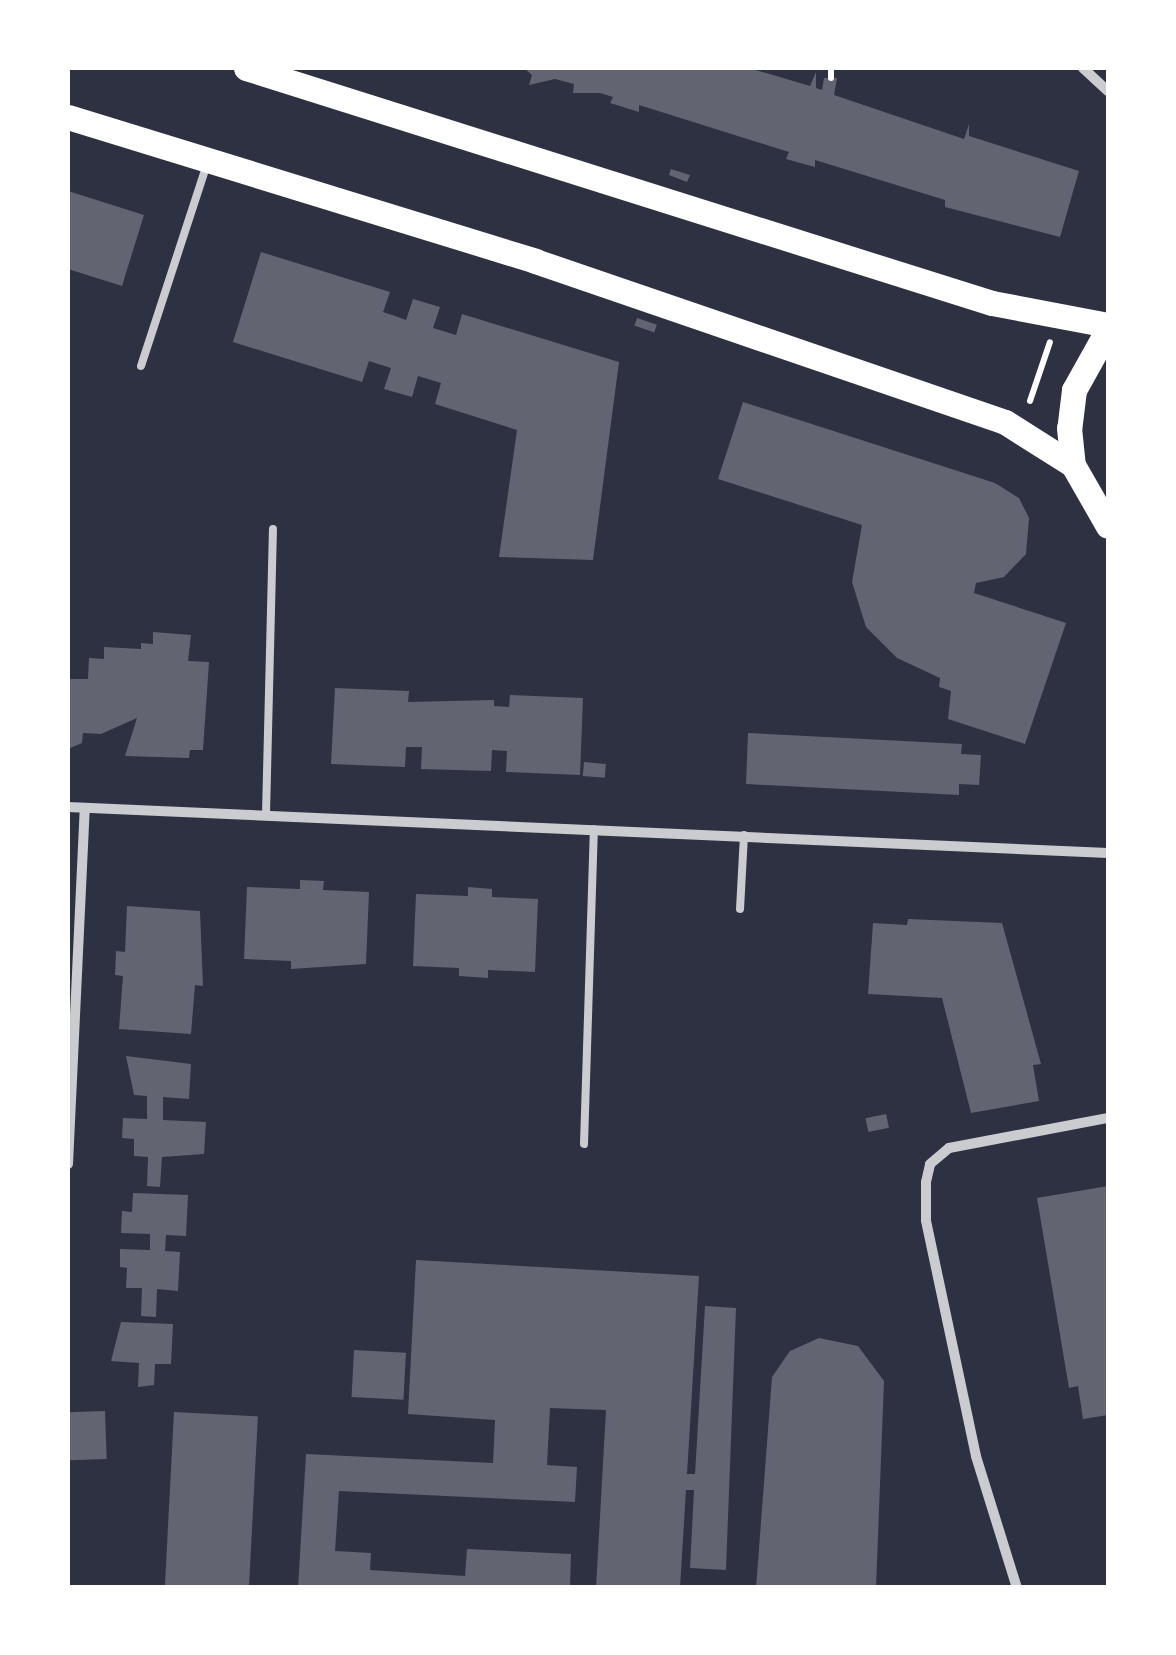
<!DOCTYPE html>
<style>
body{margin:0}
#map{position:relative;width:1176px;height:1655px;overflow:hidden;background:#2d3142;font-family:"Noto Serif",serif}
div>[style]{position:absolute}
.building>*{inset:0;background:#626471;transform-origin:0 0}
.path>*{height:6px;margin:-3px;padding:0 3px;transform-origin:3px;border-radius:3px;background:#fff}
.service>*{height:8px;margin:-4px;padding:0 4px;transform-origin:4px;border-radius:4px;background:#caccd0}
.minor>*{height:10px;margin:-5px;padding:0 5px;transform-origin:5px;border-radius:5px;background:#caccd0}
.primary>*{height:25px;margin:-12.5px;padding:0 12.5px;transform-origin:12.5px;border-radius:12.5px;background:#fff}
span{translate:-50% -50%;white-space:nowrap;text-align:center;line-height:1.15;-webkit-text-stroke:10px #fff;paint-order:stroke}
.frame{position:absolute;inset:0;border:70px solid #fff;pointer-events:none}
</style>
<div id="map">
<div class="building">
<div style="clip-path:polygon(524px 68px,749px 68px,810px 86px,816px 72px,816px 88px,822px 90px,824px 78px,837px 78px,834px 95px,964px 139px,969px 124px,969px 136px,1079px 171px,1060px 237px,945px 207px,945px 200px,815px 160px,815px 167px,786px 159px,789px 152px,639px 105px,639px 112px,610px 103px,613px 97px,600px 93px,573px 93px,574px 84px,555px 79px,529px 85px,532px 75px)"></div>
<div style="clip-path:polygon(671px 169px,690px 175px,687px 182px,669px 175px)"></div>
<div style="clip-path:polygon(68px 191px,144px 215px,122px 286px,68px 269px)"></div>
<div style="clip-path:polygon(261px 252px,390px 292px,383px 312px,395px 316px,406px 320px,413px 299px,440px 307px,433px 328px,456px 335px,462px 314px,619px 362px,593px 560px,499px 557px,517px 430px,435px 404px,441px 383px,418px 376px,412px 397px,384px 389px,391px 368px,369px 361px,362px 382px,233px 342px)"></div>
<div style="left:637px;top:318px;width:21px;height:8px;rotate:19deg"></div>
<div style="clip-path:polygon(743px 402px,995px 483px,1019px 498px,1029px 518px,1026px 554px,1004px 577px,976px 583px,974px 593px,1066px 623px,1025px 744px,948px 719px,951px 691px,939px 687px,940px 678px,897px 658px,866px 627px,852px 582px,862px 525px,718px 479px)"></div>
<div style="clip-path:polygon(153px 632px,191px 635px,188px 661px,209px 662px,203px 750px,190px 750px,189px 758px,125px 756px,137px 718px,101px 734px,83px 733px,82px 743px,68px 749px,68px 679px,88px 679px,89px 658px,104px 659px,104px 647px,141px 649px,141px 643px,153px 644px)"></div>
<div style="clip-path:polygon(335px 688px,409px 691px,408px 702px,494px 700px,494px 706px,509px 707px,510px 695px,583px 698px,580px 775px,506px 772px,507px 751px,492px 750px,491px 771px,421px 769px,422px 747px,406px 747px,405px 767px,331px 764px)"></div>
<div style="clip-path:polygon(748px 733px,962px 744px,961px 754px,981px 755px,979px 785px,959px 784px,959px 795px,746px 784px)"></div>
<div style="left:584px;top:762px;width:22px;height:14px;rotate:5deg"></div>
<div style="clip-path:polygon(300px 880px,324px 881px,323px 890px,369px 892px,366px 964px,291px 969px,291px 961px,244px 959px,247px 887px,300px 889px)"></div>
<div style="clip-path:polygon(468px 887px,492px 889px,492px 897px,538px 899px,535px 972px,488px 970px,488px 978px,459px 976px,459px 968px,413px 966px,416px 894px,468px 896px)"></div>
<div style="clip-path:polygon(127px 906px,200px 911px,203px 986px,195px 985px,191px 1034px,119px 1029px,123px 976px,115px 975px,116px 951px,125px 952px)"></div>
<div style="clip-path:polygon(908px 919px,1002px 923px,1041px 1064px,1033px 1065px,1039px 1101px,971px 1113px,942px 998px,868px 994px,873px 923px,907px 925px)"></div>
<div style="clip-path:polygon(126px 1056px,191px 1064px,189px 1099px,163px 1097px,163px 1120px,206px 1122px,204px 1154px,162px 1157px,160px 1187px,147px 1186px,148px 1157px,134px 1156px,134px 1139px,122px 1138px,123px 1118px,147px 1119px,147px 1096px,134px 1095px)"></div>
<div style="left:886px;top:1114px;width:14px;height:21px;rotate:78deg"></div>
<div style="clip-path:polygon(1108px 1186px,1108px 1415px,1083px 1419px,1078px 1386px,1069px 1388px,1037px 1198px)"></div>
<div style="clip-path:polygon(133px 1193px,188px 1195px,186px 1236px,166px 1235px,165px 1251px,180px 1252px,178px 1291px,157px 1289px,156px 1317px,141px 1316px,142px 1288px,126px 1288px,127px 1268px,120px 1267px,120px 1249px,150px 1250px,150px 1234px,121px 1233px,122px 1211px,132px 1212px)"></div>
<div style="clip-path:polygon(416px 1260px,699px 1276px,687px 1474px,695px 1474px,705px 1306px,736px 1308px,726px 1570px,690px 1568px,694px 1490px,686px 1490px,680px 1588px,596px 1588px,606px 1410px,550px 1408px,547px 1465px,577px 1467px,575px 1502px,339px 1491px,335px 1551px,371px 1553px,370px 1570px,465px 1576px,467px 1549px,571px 1554px,570px 1588px,298px 1588px,306px 1454px,493px 1463px,495px 1420px,408px 1414px)"></div>
<div style="clip-path:polygon(121px 1322px,173px 1324px,171px 1364px,155px 1364px,154px 1385px,138px 1387px,139px 1363px,111px 1361px)"></div>
<div style="clip-path:polygon(819px 1338px,858px 1346px,884px 1381px,876px 1588px,756px 1588px,772px 1377px,790px 1351px)"></div>
<div style="left:354px;top:1350px;width:52px;height:47px;rotate:3deg"></div>
<div style="left:105px;top:1411px;width:48px;height:37px;rotate:88deg"></div>
<div style="left:174px;top:1412px;width:84px;height:176px;rotate:3deg"></div>
</div>
<div class="path">
<div style="left:831px;top:68px;width:10px;rotate:90deg"></div>
<div style="left:1030px;top:401px;width:62px;rotate:-71.3deg"></div>
</div>
<div class="service">
<div style="left:141px;top:366px;width:209px;rotate:-71.9deg"></div>
<div style="left:266px;top:814px;width:285px;rotate:-88.6deg"></div>
<div style="left:740px;top:909px;width:74px;rotate:-86.9deg"></div>
<div style="left:584px;top:1144px;width:315px;rotate:-88.2deg"></div>
</div>
<div class="minor">
<div style="left:1083px;top:68px;width:34px;rotate:43deg"></div>
<div style="left:68px;top:807px;width:1041px;rotate:2.53deg"></div>
<div style="left:68px;top:1164px;width:356px;rotate:-87.3deg"></div>
<div style="left:1017px;top:1588px;width:138px;rotate:-107.3deg"></div>
<div style="left:976px;top:1456px;width:241px;rotate:-102deg"></div>
<div style="left:926px;top:1220px;width:38px;rotate:-90deg"></div>
<div style="left:926px;top:1182px;width:18px;rotate:-77deg"></div>
<div style="left:930px;top:1164px;width:25px;rotate:-40deg"></div>
<div style="left:949px;top:1148px;width:162px;rotate:-10.7deg"></div>
</div>
<div class="primary">
<div style="left:246px;top:68px;width:782px;rotate:17.49deg"></div>
<div style="left:992px;top:303px;width:118px;rotate:10.7deg"></div>
<div style="left:68px;top:117px;width:489px;rotate:17.1deg"></div>
<div style="left:535px;top:261px;width:497px;rotate:18.9deg"></div>
<div style="left:1005px;top:422px;width:80px;rotate:32.3deg"></div>
<div style="left:1108px;top:329px;width:70px;rotate:119.1deg"></div>
<div style="left:1074px;top:390px;width:38px;rotate:97deg"></div>
<div style="left:1069px;top:428px;width:37px;rotate:84deg"></div>
<div style="left:1073px;top:465px;width:70px;rotate:60.2deg"></div>
</div>
<div class="frame"></div>
</div>
